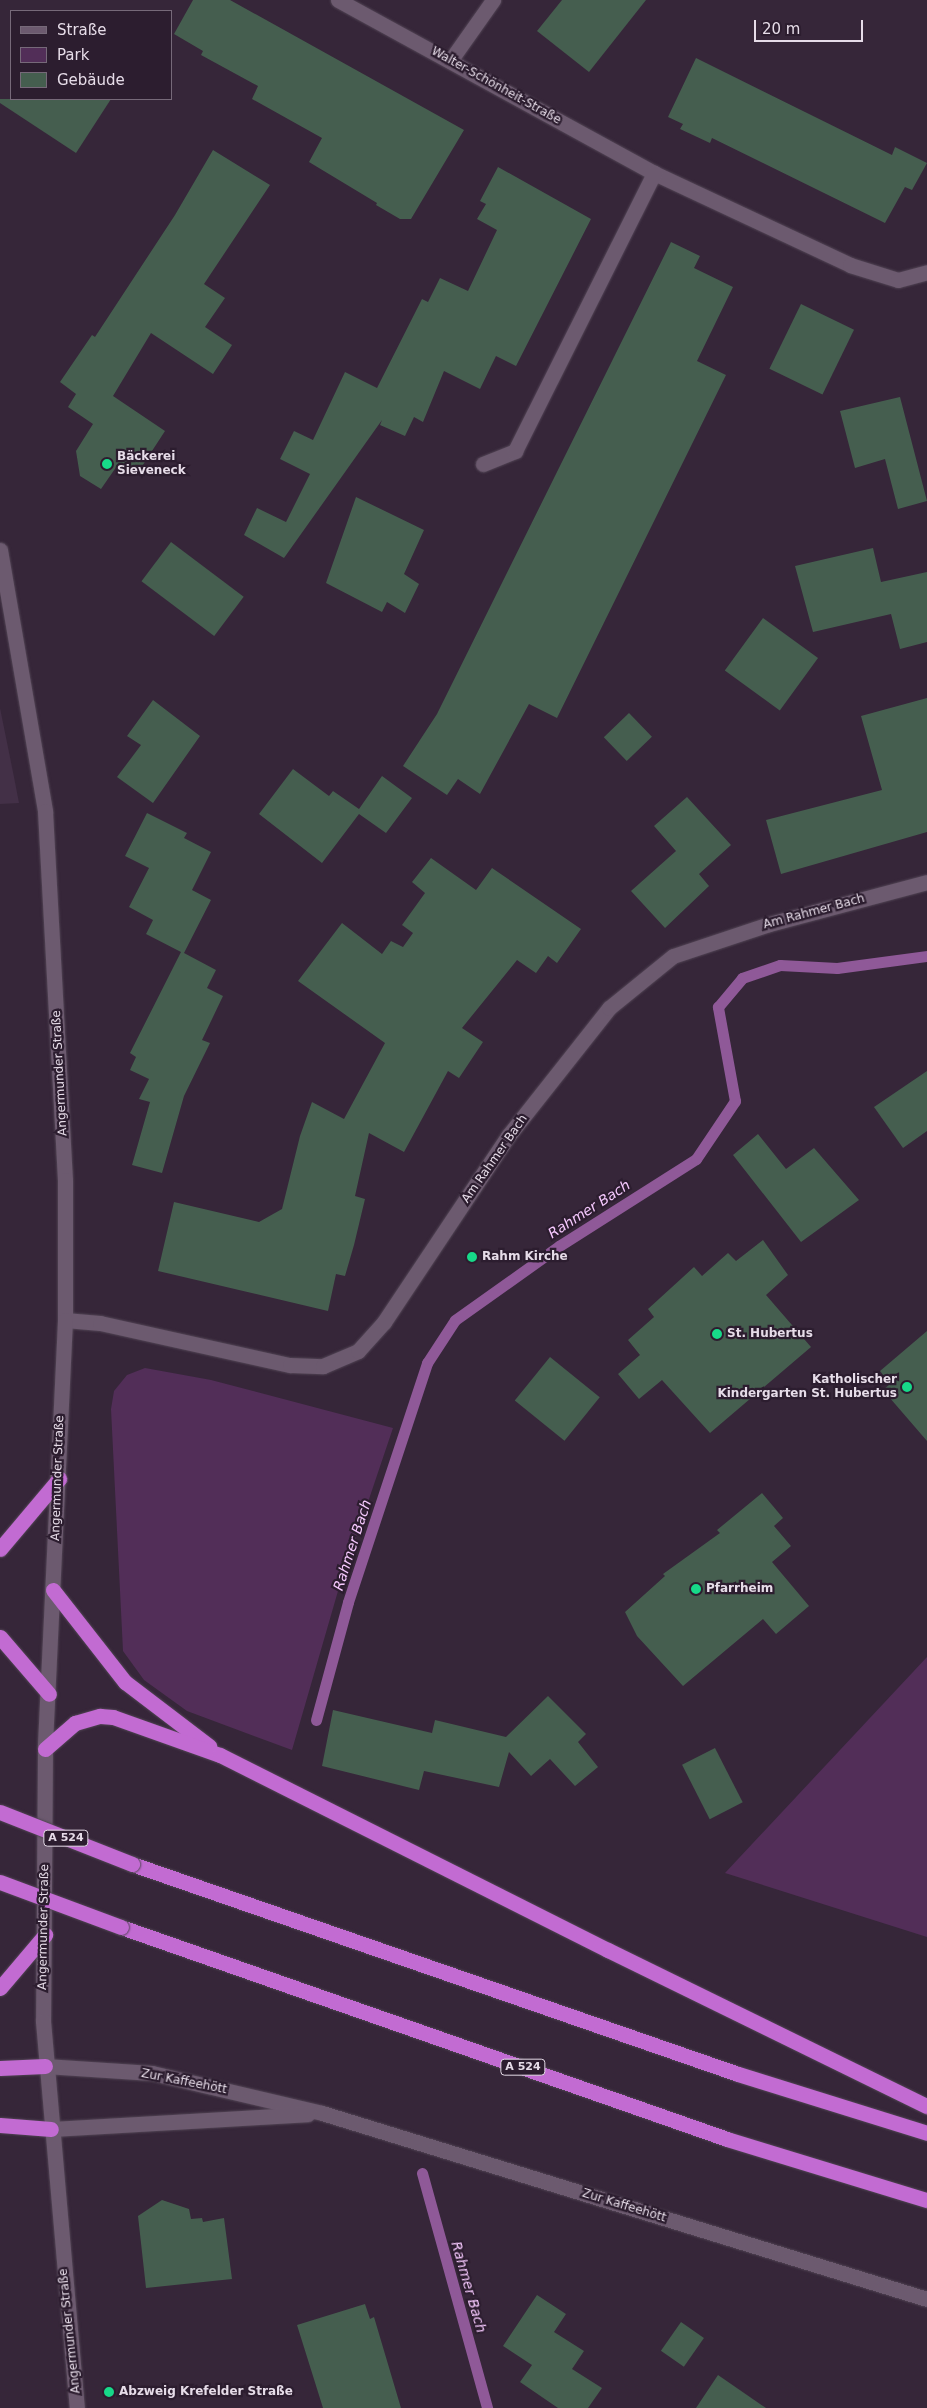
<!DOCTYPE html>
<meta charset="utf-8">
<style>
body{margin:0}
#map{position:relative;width:927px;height:2408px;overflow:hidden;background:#362639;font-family:"DejaVu Sans",sans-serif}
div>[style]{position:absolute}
.built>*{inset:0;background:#433047}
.green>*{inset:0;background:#522e58}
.stream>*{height:11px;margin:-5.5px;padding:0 5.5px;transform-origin:5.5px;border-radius:5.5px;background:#8f5998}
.building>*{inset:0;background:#455e4f;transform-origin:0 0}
.roads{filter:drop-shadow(0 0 1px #514454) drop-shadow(0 0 1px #514454)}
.minor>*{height:15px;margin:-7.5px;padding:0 7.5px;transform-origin:7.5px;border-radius:7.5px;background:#6c5a6f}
.secondary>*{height:15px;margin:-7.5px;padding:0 7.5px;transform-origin:7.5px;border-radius:7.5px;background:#6c5a6f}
.motorway>*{height:15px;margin:-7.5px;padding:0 7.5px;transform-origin:7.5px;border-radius:7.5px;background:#c26bd2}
.bridges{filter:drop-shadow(0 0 1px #514454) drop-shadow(0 0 1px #514454)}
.motorway-bridge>*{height:15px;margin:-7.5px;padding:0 7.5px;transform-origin:7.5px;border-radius:7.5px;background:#c26bd2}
.dots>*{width:14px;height:14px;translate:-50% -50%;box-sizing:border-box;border:2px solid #2c1d2f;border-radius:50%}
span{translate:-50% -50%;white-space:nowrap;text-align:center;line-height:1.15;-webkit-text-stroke:4.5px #2c1d2f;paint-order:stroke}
.shield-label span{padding:1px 4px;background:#2c1d2f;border:1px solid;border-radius:4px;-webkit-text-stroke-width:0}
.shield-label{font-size:11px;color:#e6dce8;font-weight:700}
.street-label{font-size:12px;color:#e6dce8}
.poi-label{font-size:12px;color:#e6dce8;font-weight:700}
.left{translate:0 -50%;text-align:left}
.right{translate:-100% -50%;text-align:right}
.water-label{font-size:14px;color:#f6c9fe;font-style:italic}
.legend{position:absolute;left:10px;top:10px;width:162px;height:90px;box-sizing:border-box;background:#2c1d2f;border:1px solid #766979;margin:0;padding:6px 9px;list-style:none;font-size:15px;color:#e6dce8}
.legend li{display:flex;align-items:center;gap:10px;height:25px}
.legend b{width:25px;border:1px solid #766979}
.scale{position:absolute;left:754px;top:20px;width:109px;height:22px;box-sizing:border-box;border:2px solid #e6dce8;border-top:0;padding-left:6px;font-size:15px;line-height:18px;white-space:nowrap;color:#e6dce8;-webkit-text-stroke:4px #2c1d2f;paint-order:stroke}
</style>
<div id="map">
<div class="built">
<div style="clip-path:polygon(0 708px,14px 777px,19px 803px,0 804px)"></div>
</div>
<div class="green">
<div style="clip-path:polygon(145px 1368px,211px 1380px,393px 1428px,338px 1591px,292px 1750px,187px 1711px,144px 1680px,123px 1651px,111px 1409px,114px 1391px,127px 1375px)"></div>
<div style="clip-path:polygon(927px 1657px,927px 1937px,725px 1873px)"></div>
</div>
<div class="stream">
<div style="left:316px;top:1720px;width:122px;rotate:-74.8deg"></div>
<div style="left:348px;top:1602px;width:252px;rotate:-71.7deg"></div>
<div style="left:427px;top:1363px;width:51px;rotate:-56.9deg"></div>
<div style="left:455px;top:1320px;width:128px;rotate:-35.4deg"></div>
<div style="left:559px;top:1246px;width:162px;rotate:-32.4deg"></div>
<div style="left:696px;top:1159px;width:70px;rotate:-56.1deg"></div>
<div style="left:735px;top:1101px;width:96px;rotate:-100.3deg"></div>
<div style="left:718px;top:1007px;width:38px;rotate:-50deg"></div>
<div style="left:742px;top:978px;width:40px;rotate:-18.9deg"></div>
<div style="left:780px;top:965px;width:57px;rotate:3deg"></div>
<div style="left:837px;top:968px;width:91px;rotate:-7.6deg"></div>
<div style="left:422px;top:2173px;width:244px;rotate:74.5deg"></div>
</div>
<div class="building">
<div style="clip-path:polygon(193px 0,230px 0,464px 130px,411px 219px,400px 219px,376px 205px,377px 203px,309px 162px,322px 138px,252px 99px,258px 86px,201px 55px,203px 51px,174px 34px)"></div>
<div style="clip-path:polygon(562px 0,646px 0,589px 72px,537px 31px)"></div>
<div style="clip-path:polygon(696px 58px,892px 155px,895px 147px,927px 163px,912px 190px,905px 187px,885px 223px,712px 138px,710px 143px,680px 129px,683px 124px,668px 117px)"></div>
<div style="clip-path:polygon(0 99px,111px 99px,76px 153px,0 103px)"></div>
<div style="clip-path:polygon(213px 150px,270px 185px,204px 284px,225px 298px,205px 327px,232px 345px,213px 374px,151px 333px,113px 396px,165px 431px,137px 474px,119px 463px,101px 489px,80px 476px,76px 451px,93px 424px,68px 407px,76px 394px,60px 382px,92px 335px,95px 337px,175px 215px)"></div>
<div style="clip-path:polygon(498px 167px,591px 219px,516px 366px,496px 356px,480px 389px,444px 371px,423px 422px,414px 417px,405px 436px,380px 425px,382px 420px,284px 558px,244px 535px,257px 508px,286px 522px,310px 474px,280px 459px,294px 431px,313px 440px,345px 372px,377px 388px,422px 299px,428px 302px,440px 278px,468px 291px,497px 230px,477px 219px,486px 204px,480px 201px)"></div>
<div style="clip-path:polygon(671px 242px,700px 256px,694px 268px,733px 287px,697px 361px,726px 375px,557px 718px,529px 704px,480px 794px,458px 779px,447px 795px,403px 766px,437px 714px)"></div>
<div style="left:801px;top:304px;width:59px;height:72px;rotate:26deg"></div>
<div style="clip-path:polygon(900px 397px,927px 501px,898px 509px,885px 459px,855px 468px,840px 411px)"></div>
<div style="clip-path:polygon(356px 497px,424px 530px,404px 574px,419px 584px,405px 613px,387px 602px,382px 612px,326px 583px)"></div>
<div style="left:171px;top:542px;width:91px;height:49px;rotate:37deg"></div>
<div style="clip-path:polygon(873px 548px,881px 582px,927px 572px,927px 642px,900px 649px,891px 614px,813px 632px,795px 566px)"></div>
<div style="left:763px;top:618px;width:68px;height:65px;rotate:36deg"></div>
<div style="clip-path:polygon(927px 698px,927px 832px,781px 874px,766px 820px,882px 790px,861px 716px)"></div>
<div style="clip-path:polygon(153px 700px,200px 736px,153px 803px,117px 777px,141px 745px,127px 736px)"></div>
<div style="left:629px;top:713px;width:33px;height:35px;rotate:46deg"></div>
<div style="clip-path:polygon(293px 769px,329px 796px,333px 791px,359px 809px,382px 776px,412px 798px,386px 833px,359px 814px,322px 863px,259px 814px)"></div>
<div style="clip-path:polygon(687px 797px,731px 845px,699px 874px,709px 886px,665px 928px,631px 891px,676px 851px,654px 826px)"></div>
<div style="clip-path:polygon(147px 813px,187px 833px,184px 838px,211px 852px,192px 890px,211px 900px,184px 953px,216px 970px,207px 988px,223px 996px,202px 1040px,210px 1043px,184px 1096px,162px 1173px,132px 1165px,150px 1102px,139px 1099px,149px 1079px,130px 1070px,136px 1057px,130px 1053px,181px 952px,146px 934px,153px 920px,129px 907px,149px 868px,125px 856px)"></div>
<div style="clip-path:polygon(431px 858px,476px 890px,492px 868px,581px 929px,557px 963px,548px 956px,536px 973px,517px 960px,462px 1028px,483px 1042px,459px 1078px,448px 1071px,404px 1152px,369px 1133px,355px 1196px,365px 1199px,354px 1245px,345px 1276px,336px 1274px,328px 1311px,158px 1271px,174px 1202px,259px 1222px,282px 1209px,300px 1136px,312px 1102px,344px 1119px,385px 1043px,298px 981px,342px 923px,382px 954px,391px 941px,403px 947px,413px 933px,402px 925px,425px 893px,412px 882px)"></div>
<div style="clip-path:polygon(927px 1071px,927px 1131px,903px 1148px,874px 1107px)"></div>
<div style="clip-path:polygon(758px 1134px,786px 1169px,814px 1148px,859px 1200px,801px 1242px,733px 1155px)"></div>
<div style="clip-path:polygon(763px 1240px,788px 1275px,766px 1295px,811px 1347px,710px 1433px,662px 1380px,639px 1399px,618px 1374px,640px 1355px,628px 1340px,654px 1317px,648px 1309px,694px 1267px,702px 1276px,728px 1253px,736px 1261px)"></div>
<div style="clip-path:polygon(927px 1331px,927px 1441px,883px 1390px,890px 1384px,880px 1371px)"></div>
<div style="left:550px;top:1357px;width:64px;height:56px;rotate:39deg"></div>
<div style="clip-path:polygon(762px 1493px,783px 1518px,774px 1526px,791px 1546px,772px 1562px,809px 1606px,776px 1634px,763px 1619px,683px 1686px,637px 1636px,625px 1612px,665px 1576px,663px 1574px,720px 1533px,717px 1530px)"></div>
<div style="clip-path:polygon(548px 1696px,586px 1734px,578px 1742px,598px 1767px,575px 1786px,550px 1759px,531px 1776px,509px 1752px,499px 1787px,424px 1771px,419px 1790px,322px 1766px,333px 1710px,432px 1733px,435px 1720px,506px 1737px)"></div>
<div style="left:715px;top:1748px;width:61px;height:37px;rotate:63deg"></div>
<div style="clip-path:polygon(162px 2200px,189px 2209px,191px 2219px,202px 2218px,203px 2222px,224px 2218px,232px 2279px,146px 2288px,138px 2216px)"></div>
<div style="clip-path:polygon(537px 2295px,566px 2314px,554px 2332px,584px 2351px,572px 2369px,602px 2388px,588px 2408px,558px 2408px,520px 2382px,532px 2365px,503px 2346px)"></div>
<div style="clip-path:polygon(365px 2304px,370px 2319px,374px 2317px,401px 2408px,323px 2408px,297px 2325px)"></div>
<div style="left:681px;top:2322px;width:28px;height:35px;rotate:35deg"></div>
<div style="clip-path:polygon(718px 2375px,766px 2408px,696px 2408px)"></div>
</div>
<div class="roads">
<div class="minor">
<div style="left:338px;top:0;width:360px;rotate:28.7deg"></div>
<div style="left:654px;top:173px;width:217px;rotate:25.1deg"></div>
<div style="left:850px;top:265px;width:50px;rotate:17.4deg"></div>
<div style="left:898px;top:280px;width:30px;rotate:-15deg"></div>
<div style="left:450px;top:61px;width:75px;rotate:-54.8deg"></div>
<div style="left:483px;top:464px;width:35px;rotate:-22deg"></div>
<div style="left:515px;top:451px;width:311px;rotate:-63.4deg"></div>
<div style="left:65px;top:1320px;width:35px;rotate:5deg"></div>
<div style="left:100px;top:1323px;width:195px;rotate:12.5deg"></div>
<div style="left:290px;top:1365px;width:33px;rotate:2deg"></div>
<div style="left:323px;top:1366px;width:38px;rotate:-23deg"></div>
<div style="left:358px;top:1351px;width:39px;rotate:-48deg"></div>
<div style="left:384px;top:1322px;width:224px;rotate:-56.3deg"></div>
<div style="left:508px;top:1136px;width:163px;rotate:-51.7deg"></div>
<div style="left:609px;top:1008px;width:82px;rotate:-39.1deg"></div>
<div style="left:673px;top:956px;width:101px;rotate:-18.4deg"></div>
<div style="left:769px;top:924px;width:163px;rotate:-14.9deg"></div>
<div style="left:45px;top:2066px;width:107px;rotate:3.7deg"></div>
<div style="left:152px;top:2073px;width:175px;rotate:13.2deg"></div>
<div style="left:322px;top:2113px;width:633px;rotate:17.09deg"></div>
<div style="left:51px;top:2129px;width:257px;rotate:-3.3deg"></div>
</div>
<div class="secondary">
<div style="left:0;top:550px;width:265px;rotate:80.2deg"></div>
<div style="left:45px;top:811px;width:370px;rotate:86.9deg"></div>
<div style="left:65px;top:1180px;width:140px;rotate:90deg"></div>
<div style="left:65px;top:1320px;width:429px;rotate:92.7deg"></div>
<div style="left:45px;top:1749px;width:272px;rotate:90.4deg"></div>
<div style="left:43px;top:2021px;width:388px;rotate:85deg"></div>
</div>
<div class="motorway">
<div style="left:0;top:1549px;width:92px;rotate:-49.9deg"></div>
<div style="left:53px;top:1590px;width:117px;rotate:52deg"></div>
<div style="left:125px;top:1682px;width:106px;rotate:37.3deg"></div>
<div style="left:0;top:1637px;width:75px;rotate:49.3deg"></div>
<div style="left:45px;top:1749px;width:40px;rotate:-41deg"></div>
<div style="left:75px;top:1723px;width:26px;rotate:-16deg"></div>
<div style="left:100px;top:1716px;width:13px;rotate:4deg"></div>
<div style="left:113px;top:1717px;width:114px;rotate:19.6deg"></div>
<div style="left:220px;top:1755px;width:434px;rotate:26.7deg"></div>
<div style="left:608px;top:1950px;width:355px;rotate:26.1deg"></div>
<div style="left:132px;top:1864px;width:641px;rotate:19.11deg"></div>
<div style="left:738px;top:2074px;width:198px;rotate:17.3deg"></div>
<div style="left:121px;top:1927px;width:642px;rotate:19.28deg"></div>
<div style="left:727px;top:2139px;width:209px;rotate:17deg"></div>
<div style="left:0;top:1988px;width:70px;rotate:-49.7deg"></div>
<div style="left:0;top:2068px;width:45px;rotate:-2.5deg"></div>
<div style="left:0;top:2125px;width:51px;rotate:4.5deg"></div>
</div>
</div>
<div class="bridges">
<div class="motorway-bridge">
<div style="left:0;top:1812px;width:142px;rotate:21.5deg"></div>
<div style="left:0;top:1882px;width:129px;rotate:20.4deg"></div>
</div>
</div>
<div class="dots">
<div style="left:107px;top:464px;background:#17d989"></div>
<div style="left:472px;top:1257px;background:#17d989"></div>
<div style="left:717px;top:1334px;background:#17d989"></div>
<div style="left:907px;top:1387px;background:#17d989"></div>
<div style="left:696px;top:1589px;background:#17d989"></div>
<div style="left:109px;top:2392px;background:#17d989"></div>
</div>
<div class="shield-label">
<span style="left:66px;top:1838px">A 524</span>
<span style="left:523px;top:2067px">A 524</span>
</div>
<div class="street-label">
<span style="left:496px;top:86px;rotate:29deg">Walter-Schönheit-Straße</span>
<span style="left:814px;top:912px;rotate:-15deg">Am Rahmer Bach</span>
<span style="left:60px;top:1073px;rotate:-93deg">Angermunder Straße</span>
<span style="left:495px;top:1159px;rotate:-55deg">Am Rahmer Bach</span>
<span style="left:58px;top:1478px;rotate:-88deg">Angermunder Straße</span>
<span style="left:44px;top:1927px;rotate:-89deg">Angermunder Straße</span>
<span style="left:184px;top:2082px;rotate:11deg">Zur Kaffeehött</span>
<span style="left:624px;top:2206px;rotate:17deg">Zur Kaffeehött</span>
<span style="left:70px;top:2331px;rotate:-96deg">Angermunder Straße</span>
</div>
<div class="poi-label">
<span class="left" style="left:117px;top:464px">Bäckerei<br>Sieveneck</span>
<span class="left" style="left:482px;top:1257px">Rahm Kirche</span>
<span class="left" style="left:727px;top:1334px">St. Hubertus</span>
<span class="right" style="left:897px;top:1387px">Katholischer<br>Kindergarten St. Hubertus</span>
<span class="left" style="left:706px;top:1589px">Pfarrheim</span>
<span class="left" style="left:119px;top:2392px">Abzweig Krefelder Straße</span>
</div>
<div class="water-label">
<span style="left:589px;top:1209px;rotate:-33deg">Rahmer Bach</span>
<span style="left:352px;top:1545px;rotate:-72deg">Rahmer Bach</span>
<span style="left:469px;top:2287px;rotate:74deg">Rahmer Bach</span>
</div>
<ul class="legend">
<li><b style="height:6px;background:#6c5a6f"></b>Straße</li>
<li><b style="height:14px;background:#522e58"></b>Park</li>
<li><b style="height:14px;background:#455e4f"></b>Gebäude</li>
</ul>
<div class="scale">20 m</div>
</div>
